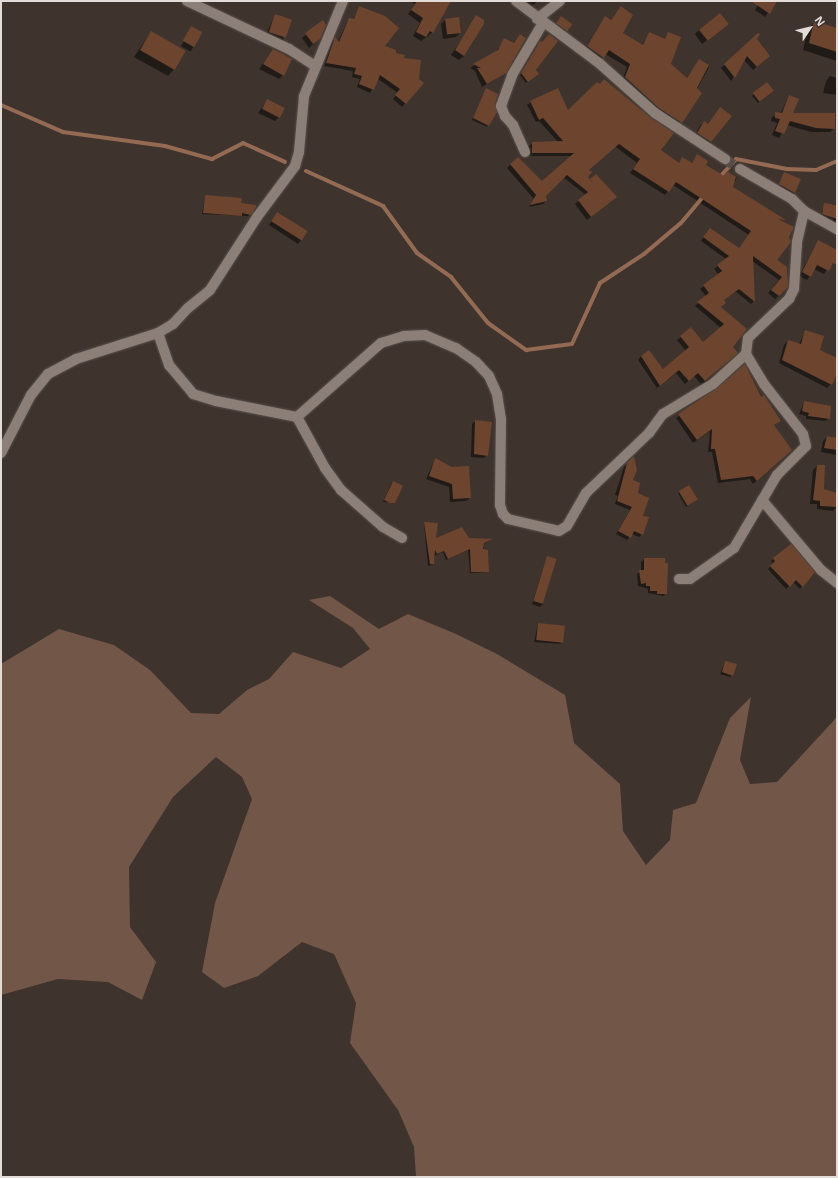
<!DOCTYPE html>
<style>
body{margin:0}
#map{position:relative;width:838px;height:1178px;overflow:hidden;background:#3e332d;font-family:"Open Sans",sans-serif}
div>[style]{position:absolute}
.green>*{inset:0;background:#725648}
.shadow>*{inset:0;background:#0007;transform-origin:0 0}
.stream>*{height:4px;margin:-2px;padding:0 2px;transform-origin:2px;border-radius:2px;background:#956a53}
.building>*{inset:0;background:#6d452f;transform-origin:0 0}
.minor-tunnel>*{height:10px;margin-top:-5px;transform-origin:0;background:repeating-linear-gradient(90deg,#574c47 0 10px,transparent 0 15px)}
.roads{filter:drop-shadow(0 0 1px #59504c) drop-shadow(0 0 1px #59504c)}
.minor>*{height:10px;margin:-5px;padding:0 5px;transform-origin:5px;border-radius:5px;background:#8c7f78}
span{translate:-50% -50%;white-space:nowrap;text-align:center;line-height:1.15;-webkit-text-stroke:4px #3e332d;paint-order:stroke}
.frame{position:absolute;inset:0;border:2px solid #e2dbd8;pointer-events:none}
.north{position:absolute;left:790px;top:8px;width:40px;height:40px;-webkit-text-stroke:3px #3e332d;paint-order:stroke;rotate:55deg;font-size:11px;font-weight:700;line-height:16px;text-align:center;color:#e2dbd8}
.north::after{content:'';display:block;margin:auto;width:14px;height:18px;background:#e2dbd8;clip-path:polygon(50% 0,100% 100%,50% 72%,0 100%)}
</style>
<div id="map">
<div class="green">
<div style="clip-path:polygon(330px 596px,379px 629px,408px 614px,456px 634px,497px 654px,565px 695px,574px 743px,620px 784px,623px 831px,646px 865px,670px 840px,673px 810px,696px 803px,730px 718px,751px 697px,740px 760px,750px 784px,777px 782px,837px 717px,837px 1177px,416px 1177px,414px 1147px,398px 1110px,350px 1043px,356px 1003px,334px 954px,302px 942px,258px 976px,224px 988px,202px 972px,215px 903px,252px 799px,242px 777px,216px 757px,173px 797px,129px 867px,130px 927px,156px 962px,142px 1000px,108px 982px,58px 979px,1px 995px,1px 664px,59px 629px,114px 645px,150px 670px,191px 713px,219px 714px,247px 690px,269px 679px,293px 652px,341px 668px,370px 649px,353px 628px,309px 600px)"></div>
</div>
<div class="shadow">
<div style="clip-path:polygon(409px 1px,449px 1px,433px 32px,421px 41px,413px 36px,420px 23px,408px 14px,415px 4px)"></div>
<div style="clip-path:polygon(521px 1px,538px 1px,529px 8px)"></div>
<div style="clip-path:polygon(760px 1px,776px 1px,765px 17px,755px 10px)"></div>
<div style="clip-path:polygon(621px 7px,622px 33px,642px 46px,649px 33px,664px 40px,668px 33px,669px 64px,686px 79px,699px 61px,709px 67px,677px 126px,622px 81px,627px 67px,605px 54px,599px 61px,584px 50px,602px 21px,605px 18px,610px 21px)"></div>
<div style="clip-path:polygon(359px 8px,384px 46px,403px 59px,422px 83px,402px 107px,393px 99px,398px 93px,378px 79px,370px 93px,357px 87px,360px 79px,352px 77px,353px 71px,324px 66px,332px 42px,335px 39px,338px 42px,347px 22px,353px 20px)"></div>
<div style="clip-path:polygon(275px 16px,284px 39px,280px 44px,265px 36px)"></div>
<div style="clip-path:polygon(477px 16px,464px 56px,459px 60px,451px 55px)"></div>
<div style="clip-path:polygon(559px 19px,570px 24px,564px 32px,555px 25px)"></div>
<div style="clip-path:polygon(445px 20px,460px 33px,456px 37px,443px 39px,441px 24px)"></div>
<div style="clip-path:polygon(323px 22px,320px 38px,309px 48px,302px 38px)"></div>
<div style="clip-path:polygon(815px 22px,837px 29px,837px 61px,803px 50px,808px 29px)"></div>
<div style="left:191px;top:27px;width:11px;height:22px;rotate:27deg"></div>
<div style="clip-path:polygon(723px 28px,702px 44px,695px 34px,699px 30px)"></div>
<div style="clip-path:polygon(151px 32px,174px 69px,168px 76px,134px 57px)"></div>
<div style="clip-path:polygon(505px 39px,513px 44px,517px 39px,505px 73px,482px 87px,475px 71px,470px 68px,496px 52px)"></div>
<div style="clip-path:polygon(756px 40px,766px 59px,753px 70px,744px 60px,731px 81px,721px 68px)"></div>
<div style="clip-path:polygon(538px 44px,536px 75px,526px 83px,520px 75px)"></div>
<div style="clip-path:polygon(273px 50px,283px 75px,279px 79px,259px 69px)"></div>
<div style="clip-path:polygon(830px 76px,837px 78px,837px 95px,823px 93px,826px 81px)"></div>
<div style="clip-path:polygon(486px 90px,488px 125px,487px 127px,472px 120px)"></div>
<div style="clip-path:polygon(771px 92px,758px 103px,752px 96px,754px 94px)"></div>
<div style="clip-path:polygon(789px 96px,792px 114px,834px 128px,830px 132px,811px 132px,787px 125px,779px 138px,772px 135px,777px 123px,771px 121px,772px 117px,780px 114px)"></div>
<div style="clip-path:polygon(267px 100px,279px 117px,275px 121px,258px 113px)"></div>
<div style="clip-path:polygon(531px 102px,568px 112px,660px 150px,678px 164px,682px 159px,691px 164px,697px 155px,705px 165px,723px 177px,727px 172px,737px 178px,732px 187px,776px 260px,787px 287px,775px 299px,768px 293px,779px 280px,752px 261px,754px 301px,751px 304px,735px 291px,723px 300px,720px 307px,732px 347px,736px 353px,705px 382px,701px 384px,694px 376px,685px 384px,676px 373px,657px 388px,638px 360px,641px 356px,663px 370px,686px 351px,677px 340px,691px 329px,703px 344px,721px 328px,695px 306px,706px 296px,700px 289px,719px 275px,714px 269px,726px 259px,701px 241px,707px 232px,738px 249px,749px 235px,673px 185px,665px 195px,630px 173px,637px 163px,615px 146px,588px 170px,586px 177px,590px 181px,596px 176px,612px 200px,587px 220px,575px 204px,586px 195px,563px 177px,545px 196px,546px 201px,543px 204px,529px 207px,534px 199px,507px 168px,518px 158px,542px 183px,572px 156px,530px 156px,529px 146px,533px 143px,558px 142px,539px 121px,536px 122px,527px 105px)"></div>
<div style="clip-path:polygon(720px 108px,711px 142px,707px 145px,694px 137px,700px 126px,704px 122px,707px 125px)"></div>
<div style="left:785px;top:173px;width:16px;height:18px;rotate:22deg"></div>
<div style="clip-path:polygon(205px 196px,240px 204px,250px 214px,248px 216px,202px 214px)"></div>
<div style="clip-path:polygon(825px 204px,837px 204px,837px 226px,820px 216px)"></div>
<div style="clip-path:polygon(277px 213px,301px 240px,298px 244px,269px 225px)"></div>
<div style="clip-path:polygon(818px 241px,837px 253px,824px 274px,814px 269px,807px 280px,799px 276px)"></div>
<div style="clip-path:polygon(806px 331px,819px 350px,837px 360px,831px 384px,827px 388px,779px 363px,784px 345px,788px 341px,799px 344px)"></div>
<div style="clip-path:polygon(717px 390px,760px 398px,780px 421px,773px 426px,787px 453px,753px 484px,750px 479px,718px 483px,712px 452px,708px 452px,710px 431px,693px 443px,676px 418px)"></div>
<div style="clip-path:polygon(804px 402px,829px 418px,826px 421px,806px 419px,806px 416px,799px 414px)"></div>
<div style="clip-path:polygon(475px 421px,487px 455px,484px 458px,471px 457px,472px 424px)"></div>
<div style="clip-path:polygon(827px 437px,837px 439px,837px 455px,821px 452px,823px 441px)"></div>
<div style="clip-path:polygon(634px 458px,632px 481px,641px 516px,648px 518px,642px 534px,639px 537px,632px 534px,627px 540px,616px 534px,630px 510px,615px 504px,618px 496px,615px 495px,624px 467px)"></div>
<div style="clip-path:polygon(435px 459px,470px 498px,466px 501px,450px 502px,449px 487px,426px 479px)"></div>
<div style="clip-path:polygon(817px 466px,823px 490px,837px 494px,837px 507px,833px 511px,817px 509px,817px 504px,810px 504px,813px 470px)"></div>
<div style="clip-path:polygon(393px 482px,394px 502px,383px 502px,391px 484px)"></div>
<div style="clip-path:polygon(680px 491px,695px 501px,686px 507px,678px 493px)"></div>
<div style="clip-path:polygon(424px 523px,435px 540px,491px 540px,483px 544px,488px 572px,470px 573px,468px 550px,446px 560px,443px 552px,434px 556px,433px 564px,428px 566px)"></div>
<div style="clip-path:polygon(547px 557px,543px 604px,540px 607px,532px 604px)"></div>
<div style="clip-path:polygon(644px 559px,666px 593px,663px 596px,648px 593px,648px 589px,638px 586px,637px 574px,641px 571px,641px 562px)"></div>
<div style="clip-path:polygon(774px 559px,802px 586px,800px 589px,793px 582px,786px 589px,768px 569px,773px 564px,771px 561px)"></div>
<div style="clip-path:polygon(538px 624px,562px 644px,534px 642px)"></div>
<div style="clip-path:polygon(725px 662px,732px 675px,730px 677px,720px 674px)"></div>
</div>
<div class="stream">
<div style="left:1px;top:105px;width:68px;rotate:23.5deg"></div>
<div style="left:63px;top:132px;width:103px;rotate:7.8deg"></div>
<div style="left:165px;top:146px;width:49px;rotate:15.5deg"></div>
<div style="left:212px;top:159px;width:35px;rotate:-27deg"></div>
<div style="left:243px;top:143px;width:46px;rotate:24.3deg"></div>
<div style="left:306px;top:171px;width:85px;rotate:24.4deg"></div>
<div style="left:383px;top:206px;width:58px;rotate:54.1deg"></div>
<div style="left:417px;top:253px;width:42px;rotate:35.2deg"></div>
<div style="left:451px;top:277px;width:59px;rotate:51.2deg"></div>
<div style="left:488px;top:323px;width:47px;rotate:35.4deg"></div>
<div style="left:526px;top:350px;width:46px;rotate:-7.4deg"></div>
<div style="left:572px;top:344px;width:67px;rotate:-65.3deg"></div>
<div style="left:600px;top:283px;width:53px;rotate:-33.4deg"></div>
<div style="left:644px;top:254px;width:48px;rotate:-40deg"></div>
<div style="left:681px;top:223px;width:35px;rotate:-50deg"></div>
<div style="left:719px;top:178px;width:25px;rotate:-48deg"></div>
<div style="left:736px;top:159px;width:52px;rotate:11.1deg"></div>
<div style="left:787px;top:169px;width:29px;rotate:2deg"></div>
<div style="left:816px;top:170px;width:23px;rotate:-23deg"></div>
</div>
<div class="building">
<div style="clip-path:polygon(417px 1px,451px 1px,433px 33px,430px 31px,426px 37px,416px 32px,423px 18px,411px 10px)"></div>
<div style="clip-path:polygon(751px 1px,777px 1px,770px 14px)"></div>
<div style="clip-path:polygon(359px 6px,385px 16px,399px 28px,385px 46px,396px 50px,396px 53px,405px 55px,404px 58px,421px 60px,419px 79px,424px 83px,406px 104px,395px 95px,400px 89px,380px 75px,374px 90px,359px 84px,362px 76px,354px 74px,356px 68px,326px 63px,335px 37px,339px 42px,349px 18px,354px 19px)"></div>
<div style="clip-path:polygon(621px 6px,633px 15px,623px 33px,643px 45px,649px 32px,665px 39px,668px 32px,681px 37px,671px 64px,687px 78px,699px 59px,709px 65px,697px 88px,702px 93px,682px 123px,659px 108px,625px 77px,630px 64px,609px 50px,604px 58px,587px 46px,605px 16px,611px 20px)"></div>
<div style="left:720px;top:13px;width:14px;height:27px;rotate:51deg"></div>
<div style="left:275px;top:14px;width:18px;height:19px;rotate:19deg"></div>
<div style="clip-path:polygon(476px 15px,484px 20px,484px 24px,464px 56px,455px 50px)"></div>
<div style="left:561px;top:16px;width:14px;height:9px;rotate:36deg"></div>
<div style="left:459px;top:17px;width:16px;height:14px;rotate:83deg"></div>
<div style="clip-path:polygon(323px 20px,326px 25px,320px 39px,313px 44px,305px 33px)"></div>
<div style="clip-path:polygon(814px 21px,837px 28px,837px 52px,809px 43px)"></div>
<div style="left:191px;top:26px;width:13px;height:17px;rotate:29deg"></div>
<div style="left:151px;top:31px;width:40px;height:22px;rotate:30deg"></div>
<div style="clip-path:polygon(758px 33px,760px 34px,757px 39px,770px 56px,757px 67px,747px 56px,735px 78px,724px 64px)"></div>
<div style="clip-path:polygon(520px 34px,526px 38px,506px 73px,487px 84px,477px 68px,481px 68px,473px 64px,498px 50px,504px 38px,514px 43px)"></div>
<div style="clip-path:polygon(549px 34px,558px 41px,536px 70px,539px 74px,528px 82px,521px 73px,540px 41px,542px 42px)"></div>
<div style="clip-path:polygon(273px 49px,292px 59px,284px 76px,263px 64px)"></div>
<div style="clip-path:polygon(604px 79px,651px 118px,674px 133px,661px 150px,679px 163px,682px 157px,692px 163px,697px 154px,708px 161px,706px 165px,724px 176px,727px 171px,736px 177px,733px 187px,786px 220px,778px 219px,794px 227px,789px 237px,791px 242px,777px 260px,787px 267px,788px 287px,779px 296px,771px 290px,782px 277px,753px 256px,755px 302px,739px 289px,724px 300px,726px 303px,721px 307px,747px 329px,733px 347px,738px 353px,705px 381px,698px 373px,689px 381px,679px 370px,660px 386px,641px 356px,649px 350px,663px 369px,689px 347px,680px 336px,691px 327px,703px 342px,724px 324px,697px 302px,709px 293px,703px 285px,722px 271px,717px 265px,729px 256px,703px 237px,710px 228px,739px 248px,751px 231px,676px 182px,669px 192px,633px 169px,640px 159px,619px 144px,589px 170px,592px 172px,588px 177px,594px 185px,590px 179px,596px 174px,617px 197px,591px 217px,578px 200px,588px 192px,567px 175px,546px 196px,547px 201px,530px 205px,536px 195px,510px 164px,518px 157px,542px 181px,574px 153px,532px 153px,532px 142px,563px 141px,543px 118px,539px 120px,530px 101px,558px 88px,568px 110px,597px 82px,600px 84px)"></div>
<div style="left:767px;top:82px;width:11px;height:18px;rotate:52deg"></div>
<div style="clip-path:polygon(486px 88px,498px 94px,495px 104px,497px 112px,489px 126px,473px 118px)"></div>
<div style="clip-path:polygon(789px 95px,799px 99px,793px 113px,835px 113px,835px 129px,816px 128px,790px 121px,784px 134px,775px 131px,780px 119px,775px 118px,775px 112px,782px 113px)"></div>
<div style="left:267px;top:99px;width:20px;height:11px;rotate:27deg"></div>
<div style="clip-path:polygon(720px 107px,732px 116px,711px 142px,697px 133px,704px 121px,708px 124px)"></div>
<div style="clip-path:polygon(784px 172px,801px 179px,795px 193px,779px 184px)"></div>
<div style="clip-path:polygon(205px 195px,242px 198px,241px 203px,256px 205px,256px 207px,251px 215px,242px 213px,242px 216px,203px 213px)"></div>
<div style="clip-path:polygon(824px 203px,837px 205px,837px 219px,822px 214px)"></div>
<div style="left:277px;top:212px;width:36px;height:11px;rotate:32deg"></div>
<div style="clip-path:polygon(818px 240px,837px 250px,837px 265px,833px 263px,829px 271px,817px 265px,811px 277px,802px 272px)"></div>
<div style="clip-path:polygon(805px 330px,824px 336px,820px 350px,837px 358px,837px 374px,832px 385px,782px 360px,788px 340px,801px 344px)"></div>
<div style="clip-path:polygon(745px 364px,761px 397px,764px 395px,781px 421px,774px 425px,792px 450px,757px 481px,753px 476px,721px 480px,715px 449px,711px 449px,712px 429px,697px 440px,678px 414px,716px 389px)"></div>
<div style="clip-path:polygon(804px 401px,831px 406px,830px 419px,808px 416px,809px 413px,802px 411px)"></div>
<div style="clip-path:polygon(475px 420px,492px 422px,488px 456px,474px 454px)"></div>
<div style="clip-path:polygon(827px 436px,837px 438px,837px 450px,824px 448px)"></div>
<div style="clip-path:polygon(634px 456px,637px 470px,633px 480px,640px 483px,638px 493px,649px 498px,643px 516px,649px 517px,643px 535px,634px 531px,631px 538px,618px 531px,632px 507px,617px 501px,627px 463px)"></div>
<div style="clip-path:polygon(435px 458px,452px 467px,469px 466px,471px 498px,453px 499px,452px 484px,429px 476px)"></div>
<div style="clip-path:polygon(817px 465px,825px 465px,824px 489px,837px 493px,837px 507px,820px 506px,820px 501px,813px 500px)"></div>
<div style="clip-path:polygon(393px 481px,403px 486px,395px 503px,390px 503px,384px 500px)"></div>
<div style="left:689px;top:485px;width:17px;height:12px;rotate:59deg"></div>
<div style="clip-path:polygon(424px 522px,438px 523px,436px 538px,462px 527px,469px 538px,493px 539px,484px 543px,483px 549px,488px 550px,489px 572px,471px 572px,470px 549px,448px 559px,444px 551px,437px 554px,435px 550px,434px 564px,430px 564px)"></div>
<div style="clip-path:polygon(791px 544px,815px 572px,803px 587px,796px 580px,790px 587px,770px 566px,775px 561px,773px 558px)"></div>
<div style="left:547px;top:556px;width:10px;height:47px;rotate:17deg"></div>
<div style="clip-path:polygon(644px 558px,665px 558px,665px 563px,668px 563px,667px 594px,657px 594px,657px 591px,650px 591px,650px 586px,646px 586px,646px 583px,641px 584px,639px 570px,644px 570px)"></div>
<div style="left:538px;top:623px;width:27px;height:17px;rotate:6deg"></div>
<div style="clip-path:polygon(725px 661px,737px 664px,733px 676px,722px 672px)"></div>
</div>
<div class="minor-tunnel">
<div style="left:725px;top:159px;width:18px;rotate:34deg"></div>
</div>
<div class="roads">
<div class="minor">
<div style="left:187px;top:1px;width:113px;rotate:25.2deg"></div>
<div style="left:289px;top:49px;width:31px;rotate:33deg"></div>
<div style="left:516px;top:1px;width:104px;rotate:36.8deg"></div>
<div style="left:599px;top:63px;width:75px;rotate:41.8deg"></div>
<div style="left:655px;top:113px;width:84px;rotate:33.3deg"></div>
<div style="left:537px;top:19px;width:29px;rotate:-38deg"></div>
<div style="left:525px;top:152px;width:30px;rotate:-114deg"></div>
<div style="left:513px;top:125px;width:12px;rotate:-132deg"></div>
<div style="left:505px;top:116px;width:11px;rotate:-112deg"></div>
<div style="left:501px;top:106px;width:33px;rotate:-70deg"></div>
<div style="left:512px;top:75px;width:61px;rotate:-59.2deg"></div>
<div style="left:740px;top:169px;width:60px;rotate:30deg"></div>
<div style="left:792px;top:199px;width:17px;rotate:45deg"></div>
<div style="left:804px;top:211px;width:38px;rotate:29deg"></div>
<div style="left:158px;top:333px;width:34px;rotate:71deg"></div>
<div style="left:169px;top:365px;width:38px;rotate:50deg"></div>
<div style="left:193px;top:394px;width:24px;rotate:17deg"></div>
<div style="left:216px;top:401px;width:83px;rotate:11.2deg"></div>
<div style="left:297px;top:417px;width:58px;rotate:61.2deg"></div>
<div style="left:325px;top:468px;width:27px;rotate:54deg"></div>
<div style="left:341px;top:490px;width:56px;rotate:41.4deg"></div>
<div style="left:383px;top:527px;width:22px;rotate:30deg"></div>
<div style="left:297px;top:417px;width:112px;rotate:-41.4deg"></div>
<div style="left:381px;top:343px;width:24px;rotate:-17deg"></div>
<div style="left:404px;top:336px;width:21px;rotate:-3deg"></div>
<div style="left:425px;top:335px;width:34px;rotate:23deg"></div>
<div style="left:456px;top:348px;width:24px;rotate:35deg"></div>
<div style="left:476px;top:362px;width:19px;rotate:47deg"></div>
<div style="left:489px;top:376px;width:20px;rotate:66deg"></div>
<div style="left:497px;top:394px;width:25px;rotate:81deg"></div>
<div style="left:501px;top:419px;width:86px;rotate:90.7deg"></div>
<div style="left:500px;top:505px;width:9px;rotate:72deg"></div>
<div style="left:503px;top:514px;width:7px;rotate:45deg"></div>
<div style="left:508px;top:519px;width:52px;rotate:13.2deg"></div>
<div style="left:559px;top:531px;width:9px;rotate:-32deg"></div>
<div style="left:567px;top:526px;width:38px;rotate:-60deg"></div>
<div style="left:586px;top:493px;width:87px;rotate:-43.6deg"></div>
<div style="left:649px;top:433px;width:24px;rotate:-54deg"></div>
<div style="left:663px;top:414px;width:58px;rotate:-31deg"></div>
<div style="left:713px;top:384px;width:45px;rotate:-42.3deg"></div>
<div style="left:1px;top:453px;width:65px;rotate:-62.7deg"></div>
<div style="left:31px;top:395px;width:27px;rotate:-51deg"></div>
<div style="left:48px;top:374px;width:32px;rotate:-28deg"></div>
<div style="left:76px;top:359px;width:86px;rotate:-17.6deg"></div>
<div style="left:158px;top:333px;width:17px;rotate:-31deg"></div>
<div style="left:173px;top:324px;width:22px;rotate:-47deg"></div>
<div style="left:188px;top:308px;width:28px;rotate:-39deg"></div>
<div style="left:210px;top:290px;width:87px;rotate:-57.2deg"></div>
<div style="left:257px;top:217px;width:64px;rotate:-53.3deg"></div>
<div style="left:295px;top:166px;width:15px;rotate:-74deg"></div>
<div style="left:299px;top:152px;width:56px;rotate:-84.9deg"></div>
<div style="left:304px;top:96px;width:103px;rotate:-67.7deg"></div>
<div style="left:762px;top:500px;width:92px;rotate:49.9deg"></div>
<div style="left:821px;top:570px;width:21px;rotate:39deg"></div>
<div style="left:679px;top:579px;width:11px"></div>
<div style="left:690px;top:579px;width:54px;rotate:-35.2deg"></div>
<div style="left:734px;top:548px;width:85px;rotate:-59.5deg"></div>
<div style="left:777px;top:475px;width:41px;rotate:-45deg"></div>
<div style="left:806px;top:446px;width:12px;rotate:-104deg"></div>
<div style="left:803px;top:434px;width:63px;rotate:-128deg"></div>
<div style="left:764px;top:384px;width:35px;rotate:-121deg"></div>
<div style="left:746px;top:354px;width:16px;rotate:-83deg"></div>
<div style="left:748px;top:338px;width:57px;rotate:-43.6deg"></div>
<div style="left:789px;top:299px;width:11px;rotate:-63deg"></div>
<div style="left:794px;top:289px;width:47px;rotate:-86.3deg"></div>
<div style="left:797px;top:242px;width:32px;rotate:-77deg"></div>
</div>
</div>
<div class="frame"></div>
<div class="north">N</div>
</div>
